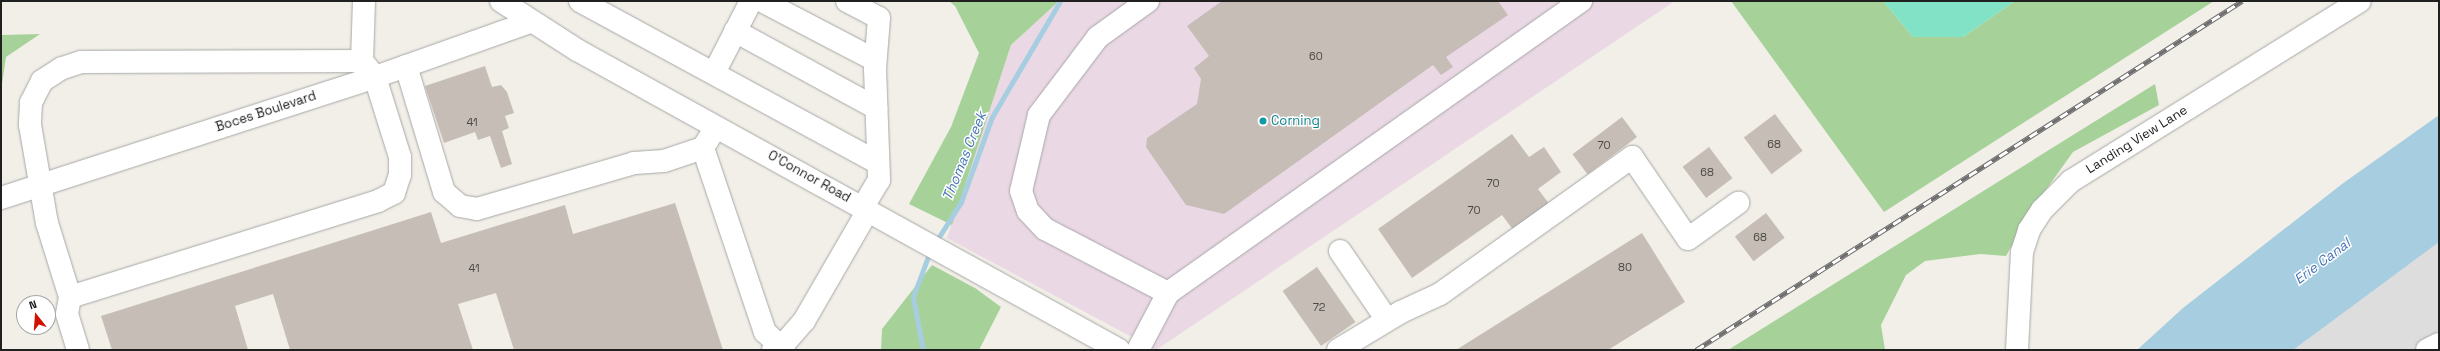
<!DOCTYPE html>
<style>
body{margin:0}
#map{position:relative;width:2440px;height:351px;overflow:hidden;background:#f1efe7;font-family:"Space Grotesk",sans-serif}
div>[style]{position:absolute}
.residential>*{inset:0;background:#dedddd}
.industrial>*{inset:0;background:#ead8e5}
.forest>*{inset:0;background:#a6d29a}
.pitch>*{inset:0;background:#82e2c6}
.water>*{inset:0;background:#a6cee0}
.stream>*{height:5px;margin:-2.5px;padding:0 2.5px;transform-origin:2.5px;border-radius:2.5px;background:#a6cee0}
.building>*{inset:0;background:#c6beb6;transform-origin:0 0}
.roads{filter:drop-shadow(0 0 1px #a7a7a7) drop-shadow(0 0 1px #a7a7a7)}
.minor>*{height:22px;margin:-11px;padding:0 11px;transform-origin:11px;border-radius:11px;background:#fff}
.rail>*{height:4.5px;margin-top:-2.25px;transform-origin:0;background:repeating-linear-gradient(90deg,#fff 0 9px,#6e6e6e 0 18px);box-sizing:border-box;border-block:1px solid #6e6e6e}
.dots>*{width:11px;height:11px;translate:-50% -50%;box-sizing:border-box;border:2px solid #fff;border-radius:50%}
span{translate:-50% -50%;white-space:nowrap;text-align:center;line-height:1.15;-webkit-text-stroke:3px #fff;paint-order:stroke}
.number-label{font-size:11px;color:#4a4846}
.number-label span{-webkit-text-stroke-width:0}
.street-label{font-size:13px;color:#202020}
.culture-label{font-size:13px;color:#0d838f}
.left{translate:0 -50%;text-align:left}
.water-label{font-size:14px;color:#4875b5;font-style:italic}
.frame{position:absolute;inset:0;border:2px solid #202020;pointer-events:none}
.north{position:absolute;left:16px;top:295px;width:40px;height:40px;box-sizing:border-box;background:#fff;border:1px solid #a6a6a6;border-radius:50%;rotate:343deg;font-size:11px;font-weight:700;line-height:16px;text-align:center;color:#202020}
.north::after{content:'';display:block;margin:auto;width:14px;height:18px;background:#d11200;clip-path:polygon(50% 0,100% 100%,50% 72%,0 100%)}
</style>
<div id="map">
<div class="residential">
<div style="clip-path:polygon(2439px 242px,2439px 350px,2293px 350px,2361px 298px)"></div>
</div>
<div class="industrial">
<div style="clip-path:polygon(1059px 1px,1675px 1px,1156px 350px,947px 238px,1011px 45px)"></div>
</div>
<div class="forest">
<div style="clip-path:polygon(949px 1px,1059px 1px,1011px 45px,952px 225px,909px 204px,951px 127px,979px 53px,955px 6px)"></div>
<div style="clip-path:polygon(1731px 1px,1883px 1px,1913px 37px,1963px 37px,2015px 1px,2214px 1px,1884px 212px)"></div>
<div style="clip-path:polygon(40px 34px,6px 57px,1px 91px,1px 35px)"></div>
<div style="clip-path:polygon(2155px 84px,2159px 105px,2073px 152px,2030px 212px,2006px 256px,1980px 254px,1925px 261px,1906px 275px,1881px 325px,1885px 350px,1728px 350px)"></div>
<div style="clip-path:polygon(932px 265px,975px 288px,1001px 307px,979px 350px,881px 350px,882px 329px)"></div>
</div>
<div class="pitch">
<div style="clip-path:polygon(1883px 1px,2015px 1px,1963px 37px,1913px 37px)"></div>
</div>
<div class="water">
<div style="clip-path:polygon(2439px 115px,2439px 242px,2293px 350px,2137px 350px,2183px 308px,2342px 184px)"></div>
</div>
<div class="stream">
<div style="left:935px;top:243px;width:49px;rotate:-57.6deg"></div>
<div style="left:961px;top:202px;width:90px;rotate:-70deg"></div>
<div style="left:992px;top:117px;width:134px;rotate:-59.6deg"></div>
<div style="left:923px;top:350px;width:54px;rotate:-100.7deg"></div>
<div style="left:913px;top:297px;width:49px;rotate:-69.7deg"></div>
</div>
<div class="building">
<div style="clip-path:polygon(1222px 1px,1498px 1px,1508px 15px,1446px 57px,1453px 67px,1441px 75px,1433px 65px,1224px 214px,1186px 205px,1146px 147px,1147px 138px,1197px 104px,1201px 79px,1194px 68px,1209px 56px,1187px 26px)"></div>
<div style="clip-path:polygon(485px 66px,492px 87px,501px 85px,507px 92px,514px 113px,505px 116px,509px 128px,502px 131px,512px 164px,501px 168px,490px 136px,478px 140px,475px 132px,444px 143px,425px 86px)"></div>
<div style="left:1775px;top:114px;width:46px;height:39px;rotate:53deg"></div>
<div style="left:1622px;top:117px;width:25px;height:62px;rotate:53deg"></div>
<div style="clip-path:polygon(1512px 134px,1529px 157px,1544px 147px,1561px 172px,1538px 189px,1550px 205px,1514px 231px,1502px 215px,1412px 278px,1378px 229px)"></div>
<div style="left:1709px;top:147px;width:39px;height:33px;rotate:53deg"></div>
<div style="clip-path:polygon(675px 203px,723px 350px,514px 350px,496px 293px,458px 304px,473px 350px,290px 350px,273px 294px,235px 306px,248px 350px,112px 350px,101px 316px,431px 212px,441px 243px,565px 205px,573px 234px)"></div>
<div style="left:1766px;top:213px;width:31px;height:39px;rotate:53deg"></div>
<div style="clip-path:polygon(1642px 233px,1685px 302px,1608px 350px,1456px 350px)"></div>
<div style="left:1317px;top:267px;width:67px;height:42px;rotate:55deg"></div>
</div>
<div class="roads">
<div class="minor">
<div style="left:501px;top:1px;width:90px;rotate:32.8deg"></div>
<div style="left:577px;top:50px;width:619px;rotate:28.96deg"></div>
<div style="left:580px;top:1px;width:339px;rotate:28.5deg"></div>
<div style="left:762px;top:1px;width:127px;rotate:27.6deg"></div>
<div style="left:847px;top:1px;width:36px;rotate:28deg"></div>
<div style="left:879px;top:18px;width:51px;rotate:94.5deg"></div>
<div style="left:875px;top:69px;width:111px;rotate:87.9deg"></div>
<div style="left:879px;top:180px;width:31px;rotate:121deg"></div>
<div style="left:1148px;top:1px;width:62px;rotate:144.2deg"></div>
<div style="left:1098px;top:37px;width:98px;rotate:127.1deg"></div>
<div style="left:1039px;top:115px;width:78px;rotate:103.3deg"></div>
<div style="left:1021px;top:191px;width:21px;rotate:71deg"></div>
<div style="left:1028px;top:211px;width:25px;rotate:47deg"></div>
<div style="left:1045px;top:229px;width:139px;rotate:27.5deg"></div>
<div style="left:735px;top:31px;width:161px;rotate:28.6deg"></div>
<div style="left:362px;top:61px;width:60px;rotate:-88.1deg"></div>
<div style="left:406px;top:66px;width:132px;rotate:73.2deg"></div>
<div style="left:444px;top:192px;width:21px;rotate:41deg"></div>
<div style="left:460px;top:206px;width:17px;rotate:10deg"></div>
<div style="left:477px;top:209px;width:164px;rotate:-16.3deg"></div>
<div style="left:634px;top:163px;width:30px;rotate:-4deg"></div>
<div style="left:664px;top:161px;width:41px;rotate:-18.4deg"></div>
<div style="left:714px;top:73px;width:81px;rotate:-62.8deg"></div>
<div style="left:711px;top:135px;width:15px;rotate:122deg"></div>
<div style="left:703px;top:148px;width:194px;rotate:71.4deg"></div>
<div style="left:765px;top:332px;width:26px;rotate:43deg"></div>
<div style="left:1px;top:198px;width:393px;rotate:-17.9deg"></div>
<div style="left:375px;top:77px;width:164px;rotate:-19.5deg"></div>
<div style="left:1340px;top:251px;width:83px;rotate:55.7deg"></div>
<div style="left:70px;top:297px;width:323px;rotate:-17.3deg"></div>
<div style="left:378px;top:201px;width:18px;rotate:-27deg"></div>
<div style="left:394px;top:193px;width:19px;rotate:-72deg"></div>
<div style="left:400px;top:175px;width:18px;rotate:-90deg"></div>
<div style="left:400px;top:157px;width:84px;rotate:-107.4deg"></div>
<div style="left:375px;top:77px;width:21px;rotate:-129deg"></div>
<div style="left:362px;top:61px;width:281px;rotate:179.8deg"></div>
<div style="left:81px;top:62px;width:20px;rotate:162deg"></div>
<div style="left:62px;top:68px;width:24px;rotate:147deg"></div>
<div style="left:42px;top:81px;width:25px;rotate:117deg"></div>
<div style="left:31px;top:103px;width:22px;rotate:93deg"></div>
<div style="left:30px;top:125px;width:99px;rotate:80.2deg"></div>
<div style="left:47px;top:223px;width:77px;rotate:72.7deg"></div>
<div style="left:70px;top:297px;width:17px;rotate:100deg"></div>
<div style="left:67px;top:314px;width:38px;rotate:73deg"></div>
<div style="left:773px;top:350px;width:11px;rotate:-27deg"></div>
<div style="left:783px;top:345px;width:32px;rotate:-49deg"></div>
<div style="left:804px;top:321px;width:128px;rotate:-60deg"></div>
<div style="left:1138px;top:350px;width:64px;rotate:-62.2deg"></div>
<div style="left:1168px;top:293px;width:506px;rotate:-35.26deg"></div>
<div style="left:1338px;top:350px;width:74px;rotate:-31.1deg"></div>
<div style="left:1401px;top:312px;width:43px;rotate:-24.8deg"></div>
<div style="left:1440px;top:294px;width:236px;rotate:-35.5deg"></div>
<div style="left:1632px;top:157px;width:99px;rotate:55.7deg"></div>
<div style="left:1688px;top:239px;width:62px;rotate:-35.8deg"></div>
<div style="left:2017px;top:350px;width:98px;rotate:-87.1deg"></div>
<div style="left:2022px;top:252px;width:23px;rotate:-72deg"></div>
<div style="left:2029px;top:230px;width:24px;rotate:-57deg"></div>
<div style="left:2042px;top:210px;width:41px;rotate:-45deg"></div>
<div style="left:2071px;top:181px;width:340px;rotate:-31.9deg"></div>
<div style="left:2427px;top:350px;width:13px;rotate:-27deg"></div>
</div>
</div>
<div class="rail">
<div style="left:1696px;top:350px;width:648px;rotate:-32.59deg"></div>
</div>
<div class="dots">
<div style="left:1263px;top:121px;background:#0f9aa8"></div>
</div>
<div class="number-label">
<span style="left:1316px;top:56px">60</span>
<span style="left:472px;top:122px">41</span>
<span style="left:1774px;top:144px">68</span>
<span style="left:1604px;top:145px">70</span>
<span style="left:1707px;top:172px">68</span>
<span style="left:1493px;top:183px">70</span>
<span style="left:1474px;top:210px">70</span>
<span style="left:1760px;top:237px">68</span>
<span style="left:1625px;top:267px">80</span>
<span style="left:474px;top:268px">41</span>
<span style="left:1319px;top:307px">72</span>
</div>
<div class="street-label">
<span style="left:266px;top:112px;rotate:-18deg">Boces Boulevard</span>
<span style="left:2137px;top:140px;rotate:-32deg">Landing View Lane</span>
<span style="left:809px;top:177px;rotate:29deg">O'Connor Road</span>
</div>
<div class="culture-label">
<span class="left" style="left:1271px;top:121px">Corning</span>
</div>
<div class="water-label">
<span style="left:964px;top:156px;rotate:-68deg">Thomas Creek</span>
<span style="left:2322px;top:261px;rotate:-37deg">Erie Canal</span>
</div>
<div class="frame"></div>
<div class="north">N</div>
</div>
